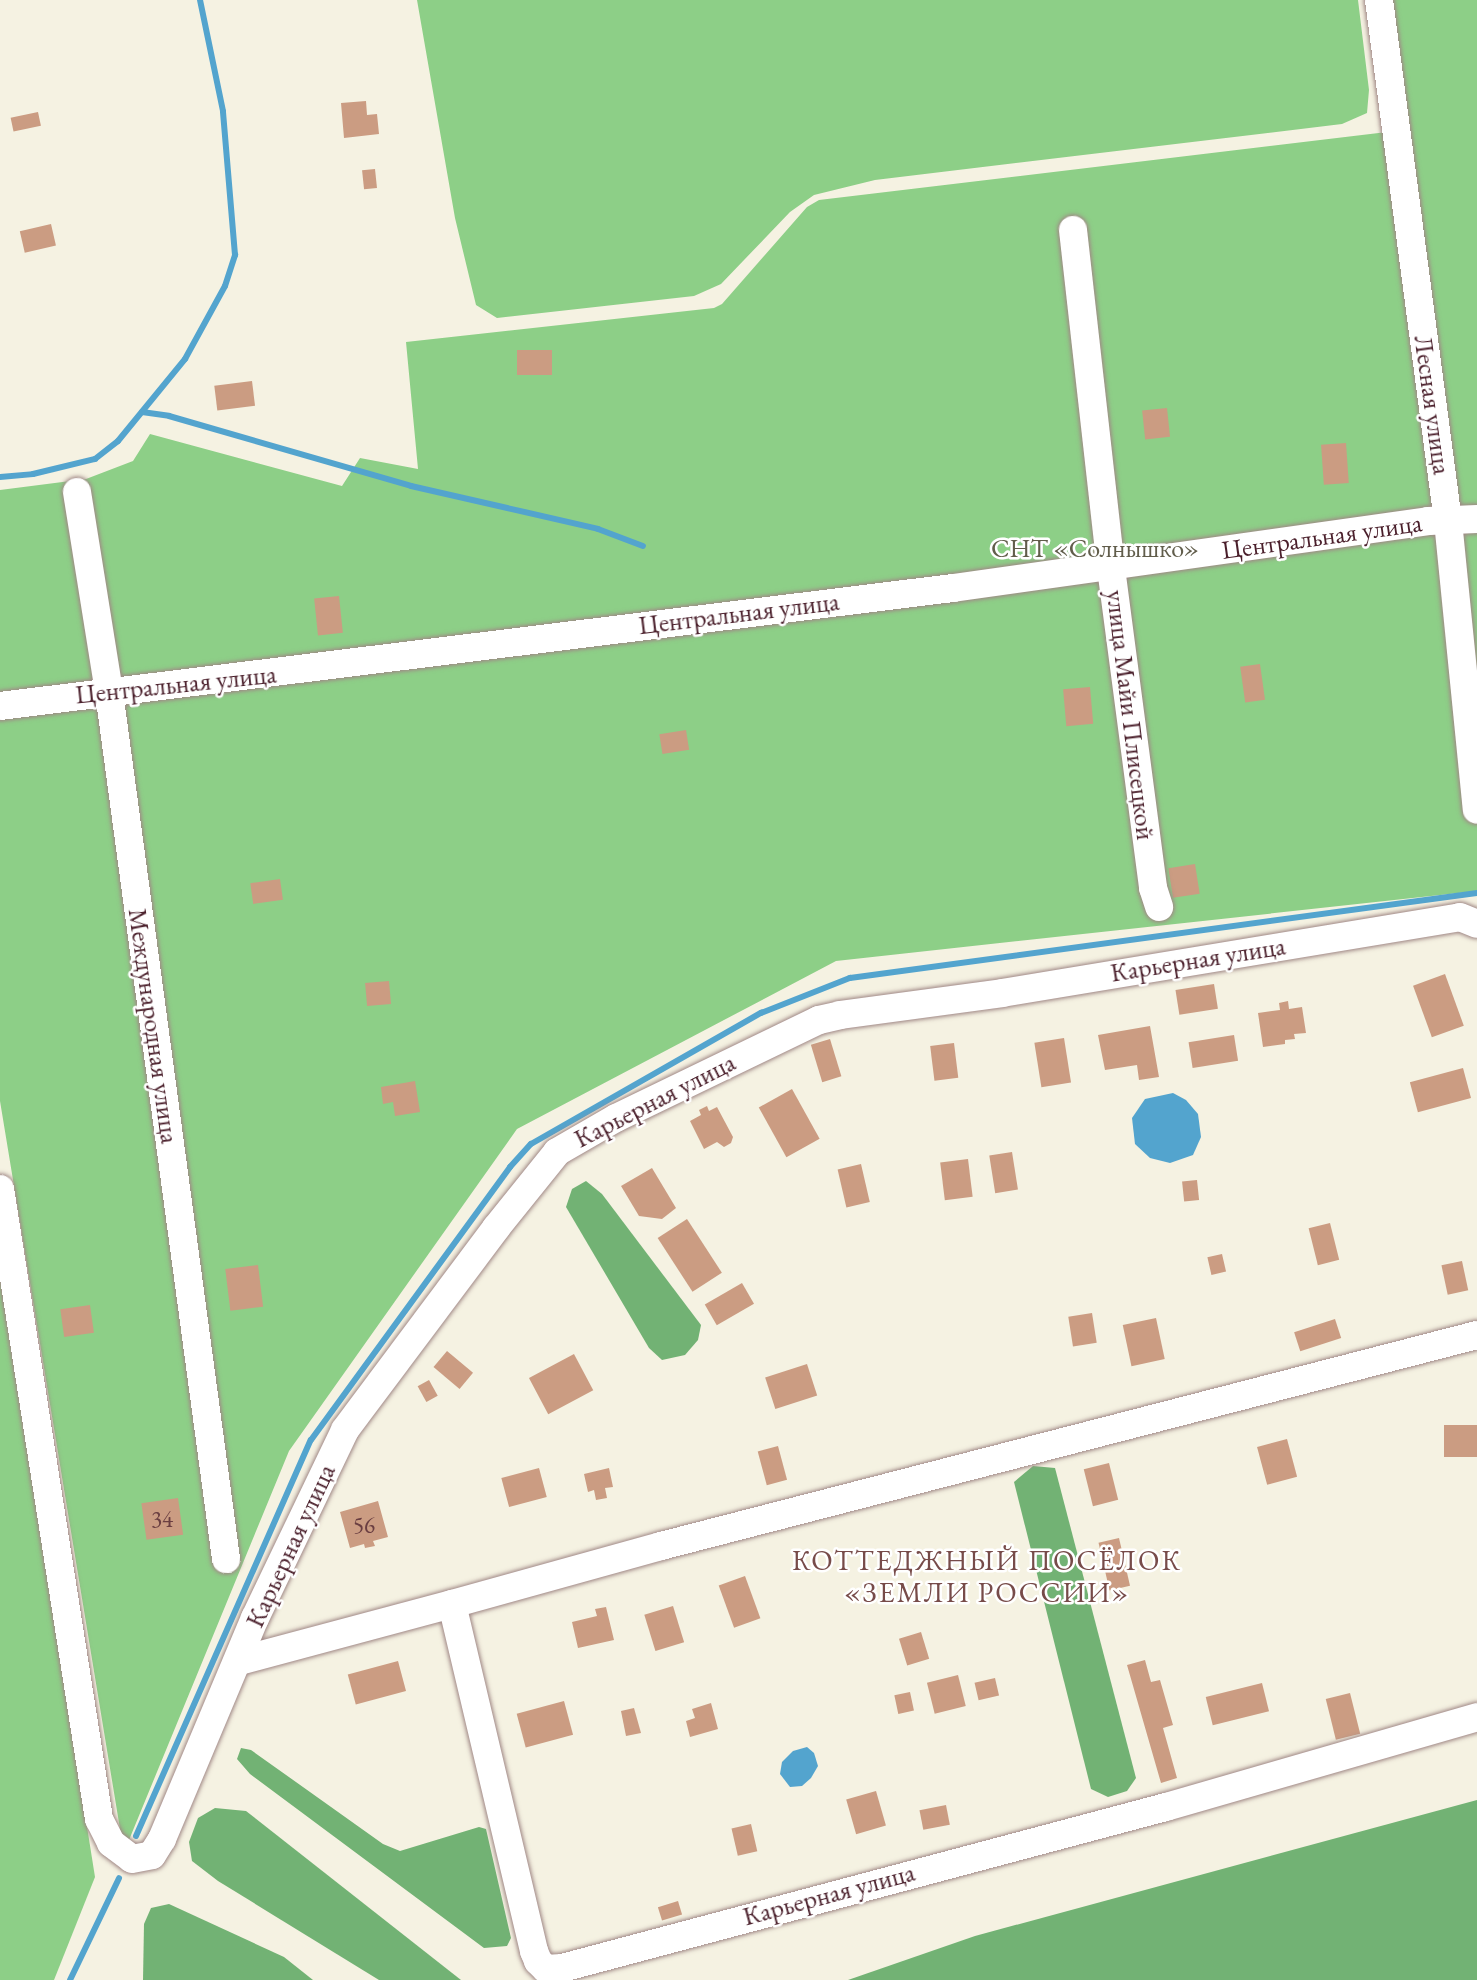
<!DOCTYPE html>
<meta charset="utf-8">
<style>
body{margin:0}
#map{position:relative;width:1477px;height:1980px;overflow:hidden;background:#f5f2e2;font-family:"EB Garamond",serif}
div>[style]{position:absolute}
.green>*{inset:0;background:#8dcf87}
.forest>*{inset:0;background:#72b274}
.water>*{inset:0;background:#53a4ce}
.stream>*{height:6px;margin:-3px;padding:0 3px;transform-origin:3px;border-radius:3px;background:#53a4ce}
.building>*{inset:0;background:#cb9c82;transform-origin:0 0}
.roads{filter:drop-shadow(0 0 2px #a08886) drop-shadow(0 0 2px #a08886)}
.minor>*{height:28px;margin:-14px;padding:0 14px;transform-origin:14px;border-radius:14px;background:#fff}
span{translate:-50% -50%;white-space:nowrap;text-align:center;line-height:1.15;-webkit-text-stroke:5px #fff;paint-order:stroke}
.number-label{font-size:23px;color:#6a3e41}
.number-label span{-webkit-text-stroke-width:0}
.street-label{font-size:26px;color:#4a1f2b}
.park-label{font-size:26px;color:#615d4b}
.neighbourhood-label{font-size:28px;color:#774b49;letter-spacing:2px}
</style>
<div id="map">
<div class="green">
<div style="clip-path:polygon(417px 0,1358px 0,1369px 90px,1367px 113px,1342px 124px,875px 180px,814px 195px,790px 212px,721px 284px,694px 296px,497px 318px,476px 305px,455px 218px)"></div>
<div style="clip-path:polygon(1368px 0,1477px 0,1477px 891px,836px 961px,517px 1129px,289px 1451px,129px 1840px,121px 1835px,0 1101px,0 490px,86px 479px,133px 461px,150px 434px,342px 486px,360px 458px,418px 469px,406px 342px,714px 308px,722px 304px,807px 207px,819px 200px,1387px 132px)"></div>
<div style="clip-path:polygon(0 1279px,95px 1877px,54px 1980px,0 1980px)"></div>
</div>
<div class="forest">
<div style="clip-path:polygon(586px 1181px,602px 1194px,701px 1325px,698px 1340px,685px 1355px,662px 1360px,649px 1348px,566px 1207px,572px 1189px)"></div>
<div style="clip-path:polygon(1033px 1466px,1055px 1468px,1136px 1778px,1127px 1791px,1108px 1797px,1091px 1789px,1014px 1482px)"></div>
<div style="clip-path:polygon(241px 1748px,251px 1750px,383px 1844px,400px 1851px,479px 1827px,486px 1829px,511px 1938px,507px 1946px,484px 1948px,250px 1774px,237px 1759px)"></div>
<div style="clip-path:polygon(1477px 1800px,1477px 1980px,848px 1980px,975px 1936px)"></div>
<div style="clip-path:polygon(215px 1808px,246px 1811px,461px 1980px,379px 1980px,218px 1881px,192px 1861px,189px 1842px,198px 1818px)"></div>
<div style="clip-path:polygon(169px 1904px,284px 1957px,313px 1980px,143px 1980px,144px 1924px,151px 1908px)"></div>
</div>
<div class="water">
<div style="clip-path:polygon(1173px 1093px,1186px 1100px,1198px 1114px,1201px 1137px,1193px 1155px,1170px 1163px,1150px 1158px,1135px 1144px,1132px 1118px,1145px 1099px)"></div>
<div style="clip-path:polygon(807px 1747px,814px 1753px,818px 1766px,811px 1778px,802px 1786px,790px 1787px,780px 1774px,782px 1762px,793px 1751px)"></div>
</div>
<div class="stream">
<div style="left:142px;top:412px;width:27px;rotate:8deg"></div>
<div style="left:169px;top:416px;width:252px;rotate:16.1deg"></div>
<div style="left:411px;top:486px;width:192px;rotate:12.9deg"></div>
<div style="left:598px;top:529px;width:48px;rotate:20.7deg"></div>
<div style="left:0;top:477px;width:33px;rotate:-5deg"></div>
<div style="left:33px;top:474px;width:64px;rotate:-13.6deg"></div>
<div style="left:95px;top:459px;width:29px;rotate:-38deg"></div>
<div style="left:118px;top:441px;width:106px;rotate:-50.7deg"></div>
<div style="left:185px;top:359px;width:83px;rotate:-61.3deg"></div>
<div style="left:225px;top:286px;width:33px;rotate:-72deg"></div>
<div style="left:235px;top:255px;width:144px;rotate:-94.8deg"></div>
<div style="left:223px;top:111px;width:113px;rotate:-101.7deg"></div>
<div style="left:136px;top:1836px;width:433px;rotate:-66.2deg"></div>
<div style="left:311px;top:1440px;width:338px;rotate:-53.9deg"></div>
<div style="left:510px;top:1167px;width:31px;rotate:-48deg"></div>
<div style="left:531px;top:1144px;width:265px;rotate:-29.7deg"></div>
<div style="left:761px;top:1013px;width:96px;rotate:-21.5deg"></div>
<div style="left:850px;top:978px;width:633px;rotate:-7.72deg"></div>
<div style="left:70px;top:1980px;width:113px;rotate:-64.3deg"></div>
</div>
<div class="building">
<div style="clip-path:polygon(366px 101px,367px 115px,377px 114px,379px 134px,344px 138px,341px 103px)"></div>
<div style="left:38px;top:112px;width:14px;height:28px;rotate:78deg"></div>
<div style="left:375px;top:169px;width:19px;height:13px;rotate:84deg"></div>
<div style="left:51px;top:224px;width:22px;height:32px;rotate:77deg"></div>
<div style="left:517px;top:350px;width:35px;height:25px"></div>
<div style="left:252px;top:381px;width:25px;height:38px;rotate:83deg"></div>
<div style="left:1167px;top:408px;width:29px;height:25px;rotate:84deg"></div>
<div style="left:1346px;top:443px;width:40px;height:25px;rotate:86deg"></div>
<div style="left:339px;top:596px;width:37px;height:25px;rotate:84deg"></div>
<div style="left:1260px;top:664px;width:36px;height:20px;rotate:82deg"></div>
<div style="left:1090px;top:687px;width:37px;height:27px;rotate:85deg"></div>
<div style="left:686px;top:730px;width:20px;height:27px;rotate:81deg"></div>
<div style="left:1195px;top:864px;width:30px;height:27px;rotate:81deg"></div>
<div style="left:280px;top:879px;width:21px;height:30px;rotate:82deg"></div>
<div style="left:1445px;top:974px;width:55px;height:34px;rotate:70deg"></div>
<div style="left:389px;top:981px;width:23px;height:24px;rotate:85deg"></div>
<div style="left:1214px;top:984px;width:25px;height:39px;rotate:81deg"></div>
<div style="clip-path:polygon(1288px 1001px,1289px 1009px,1302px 1007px,1306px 1033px,1294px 1034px,1295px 1039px,1285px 1040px,1285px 1044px,1263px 1047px,1258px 1013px,1280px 1010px,1279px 1003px)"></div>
<div style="clip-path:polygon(1150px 1026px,1159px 1077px,1139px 1080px,1137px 1065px,1105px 1070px,1098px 1035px)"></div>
<div style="left:1234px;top:1035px;width:26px;height:46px;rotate:81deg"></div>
<div style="left:1064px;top:1038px;width:45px;height:30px;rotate:81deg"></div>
<div style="left:830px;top:1039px;width:39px;height:20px;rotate:73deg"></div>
<div style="left:954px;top:1043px;width:35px;height:24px;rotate:83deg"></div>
<div style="left:1463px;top:1068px;width:31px;height:55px;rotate:75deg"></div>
<div style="clip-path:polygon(415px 1081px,420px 1112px,395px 1116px,393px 1102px,383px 1104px,381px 1087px)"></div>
<div style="left:792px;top:1089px;width:57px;height:38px;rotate:61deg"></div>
<div style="clip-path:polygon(707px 1106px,709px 1111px,717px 1107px,733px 1137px,731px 1143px,724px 1147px,717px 1142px,704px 1149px,690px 1121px,701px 1115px,699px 1110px)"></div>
<div style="left:1012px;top:1152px;width:38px;height:23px;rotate:81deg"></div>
<div style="left:968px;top:1159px;width:38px;height:28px;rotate:83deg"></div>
<div style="left:861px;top:1164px;width:39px;height:24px;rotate:77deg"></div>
<div style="clip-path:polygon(652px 1168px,676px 1208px,662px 1219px,639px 1216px,621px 1186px)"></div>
<div style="left:1197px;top:1180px;width:20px;height:15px;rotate:84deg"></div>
<div style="left:687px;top:1219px;width:64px;height:35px;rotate:57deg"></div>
<div style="left:1330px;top:1223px;width:38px;height:22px;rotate:76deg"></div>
<div style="left:1222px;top:1254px;width:18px;height:15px;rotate:77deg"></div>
<div style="left:1462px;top:1261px;width:30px;height:21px;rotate:78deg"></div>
<div style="left:258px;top:1265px;width:42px;height:33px;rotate:83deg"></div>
<div style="left:742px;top:1283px;width:24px;height:43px;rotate:60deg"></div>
<div style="left:90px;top:1305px;width:28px;height:30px;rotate:82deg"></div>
<div style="left:1092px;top:1313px;width:30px;height:24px;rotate:81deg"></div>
<div style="left:1156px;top:1318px;width:42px;height:34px;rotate:78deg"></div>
<div style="left:1335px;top:1319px;width:20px;height:43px;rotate:72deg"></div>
<div style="left:447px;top:1351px;width:34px;height:21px;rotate:40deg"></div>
<div style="left:574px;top:1354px;width:41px;height:51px;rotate:62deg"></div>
<div style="left:807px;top:1364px;width:33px;height:44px;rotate:72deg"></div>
<div style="left:429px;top:1380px;width:18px;height:13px;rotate:61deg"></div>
<div style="left:1477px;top:1425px;width:32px;height:33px;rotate:90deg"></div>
<div style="left:1287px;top:1439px;width:39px;height:31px;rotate:75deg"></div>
<div style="left:778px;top:1446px;width:35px;height:21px;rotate:75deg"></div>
<div style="left:1109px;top:1463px;width:38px;height:26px;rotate:76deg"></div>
<div style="left:539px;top:1468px;width:30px;height:39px;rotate:75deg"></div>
<div style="clip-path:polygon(609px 1468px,613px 1487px,605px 1488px,607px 1498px,596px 1500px,594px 1490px,588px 1492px,584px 1474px)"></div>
<div style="left:178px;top:1498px;width:37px;height:37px;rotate:82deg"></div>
<div style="clip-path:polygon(378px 1501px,388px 1537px,373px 1541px,375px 1546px,365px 1548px,364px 1544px,350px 1548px,340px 1512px)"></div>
<div style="left:1119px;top:1538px;width:49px;height:21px;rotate:77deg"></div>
<div style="left:745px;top:1576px;width:45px;height:28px;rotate:70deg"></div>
<div style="left:673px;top:1606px;width:38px;height:30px;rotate:73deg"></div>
<div style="clip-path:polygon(606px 1607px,614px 1640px,578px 1648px,572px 1622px,597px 1616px,595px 1609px)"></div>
<div style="left:921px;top:1632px;width:28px;height:23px;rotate:73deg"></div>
<div style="clip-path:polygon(1145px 1660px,1151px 1682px,1160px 1680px,1173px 1725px,1163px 1728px,1177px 1778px,1161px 1783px,1127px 1665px)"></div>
<div style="left:398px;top:1661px;width:31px;height:52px;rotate:75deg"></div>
<div style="left:958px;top:1675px;width:32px;height:32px;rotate:76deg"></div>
<div style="left:995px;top:1678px;width:18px;height:21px;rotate:77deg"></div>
<div style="left:1262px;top:1683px;width:29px;height:58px;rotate:76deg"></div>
<div style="left:910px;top:1692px;width:19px;height:16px;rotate:78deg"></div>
<div style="left:1350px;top:1693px;width:42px;height:25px;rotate:76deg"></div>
<div style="left:564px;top:1701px;width:35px;height:49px;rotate:75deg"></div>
<div style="clip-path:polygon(711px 1703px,718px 1729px,690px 1737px,686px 1721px,695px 1718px,692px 1709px)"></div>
<div style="clip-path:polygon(634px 1708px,641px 1733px,626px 1736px,621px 1711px)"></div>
<div style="left:876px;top:1791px;width:36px;height:31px;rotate:74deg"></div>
<div style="left:946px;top:1805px;width:20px;height:27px;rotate:79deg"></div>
<div style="left:751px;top:1824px;width:28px;height:20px;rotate:77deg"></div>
<div style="left:678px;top:1901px;width:14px;height:21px;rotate:73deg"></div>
</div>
<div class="roads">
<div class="minor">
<div style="left:1379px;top:0;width:526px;rotate:82.46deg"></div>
<div style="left:1448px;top:521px;width:290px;rotate:84.3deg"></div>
<div style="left:1073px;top:230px;width:340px;rotate:83.6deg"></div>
<div style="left:1111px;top:568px;width:323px;rotate:82.5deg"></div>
<div style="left:1153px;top:888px;width:20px;rotate:72deg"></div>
<div style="left:77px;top:492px;width:203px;rotate:80.9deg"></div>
<div style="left:109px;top:692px;width:875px;rotate:82.31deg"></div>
<div style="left:0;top:706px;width:960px;rotate:-7.06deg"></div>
<div style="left:953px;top:588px;width:480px;rotate:-8deg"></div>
<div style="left:1428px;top:521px;width:49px;rotate:-2.3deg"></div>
<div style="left:0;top:1189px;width:638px;rotate:81.07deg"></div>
<div style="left:99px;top:1819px;width:27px;rotate:63deg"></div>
<div style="left:111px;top:1843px;width:26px;rotate:37deg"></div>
<div style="left:132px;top:1859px;width:20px;rotate:-11deg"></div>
<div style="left:152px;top:1855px;width:19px;rotate:-58deg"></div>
<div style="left:162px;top:1839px;width:240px;rotate:-67.2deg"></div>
<div style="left:255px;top:1618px;width:208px;rotate:-64.4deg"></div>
<div style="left:345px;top:1430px;width:252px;rotate:-53.2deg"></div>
<div style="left:496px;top:1228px;width:97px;rotate:-51.2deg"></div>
<div style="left:557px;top:1152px;width:68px;rotate:-30deg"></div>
<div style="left:616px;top:1118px;width:225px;rotate:-25.8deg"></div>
<div style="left:819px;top:1020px;width:22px;rotate:-13deg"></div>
<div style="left:840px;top:1015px;width:163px;rotate:-7.7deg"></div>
<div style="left:1002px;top:993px;width:464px;rotate:-9.4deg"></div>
<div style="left:1460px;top:917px;width:18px;rotate:22deg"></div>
<div style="left:452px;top:1604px;width:217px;rotate:-15.5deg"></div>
<div style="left:661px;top:1546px;width:843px;rotate:-14.5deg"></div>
<div style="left:239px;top:1661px;width:220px;rotate:-15deg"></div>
<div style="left:452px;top:1604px;width:357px;rotate:76.7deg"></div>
<div style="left:534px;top:1951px;width:11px;rotate:68deg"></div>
<div style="left:538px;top:1961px;width:11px;rotate:45deg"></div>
<div style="left:546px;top:1969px;width:16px;rotate:-4deg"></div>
<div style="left:562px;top:1968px;width:625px;rotate:-14.93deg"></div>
<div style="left:1166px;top:1807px;width:324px;rotate:-16.1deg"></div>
</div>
</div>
<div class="number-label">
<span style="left:162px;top:1519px">34</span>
<span style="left:364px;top:1525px">56</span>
</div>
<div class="street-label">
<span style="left:1432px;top:405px;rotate:82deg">Лесная улица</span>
<span style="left:1322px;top:537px;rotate:-8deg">Центральная улица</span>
<span style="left:739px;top:614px;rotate:-7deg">Центральная улица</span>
<span style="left:176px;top:685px;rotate:-6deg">Центральная улица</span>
<span style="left:1130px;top:715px;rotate:83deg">улица Майи Плисецкой</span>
<span style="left:1198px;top:960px;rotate:-9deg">Карьерная улица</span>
<span style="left:153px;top:1026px;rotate:82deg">Международная улица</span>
<span style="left:655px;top:1101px;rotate:-27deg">Карьерная улица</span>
<span style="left:291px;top:1546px;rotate:-65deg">Карьерная улица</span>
<span style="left:829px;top:1895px;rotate:-15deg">Карьерная улица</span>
</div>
<div class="park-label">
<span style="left:1095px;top:549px">СНТ «Солнышко»</span>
</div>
<div class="neighbourhood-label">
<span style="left:987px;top:1576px">КОТТЕДЖНЫЙ ПОСЁЛОК<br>«ЗЕМЛИ РОССИИ»</span>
</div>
</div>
